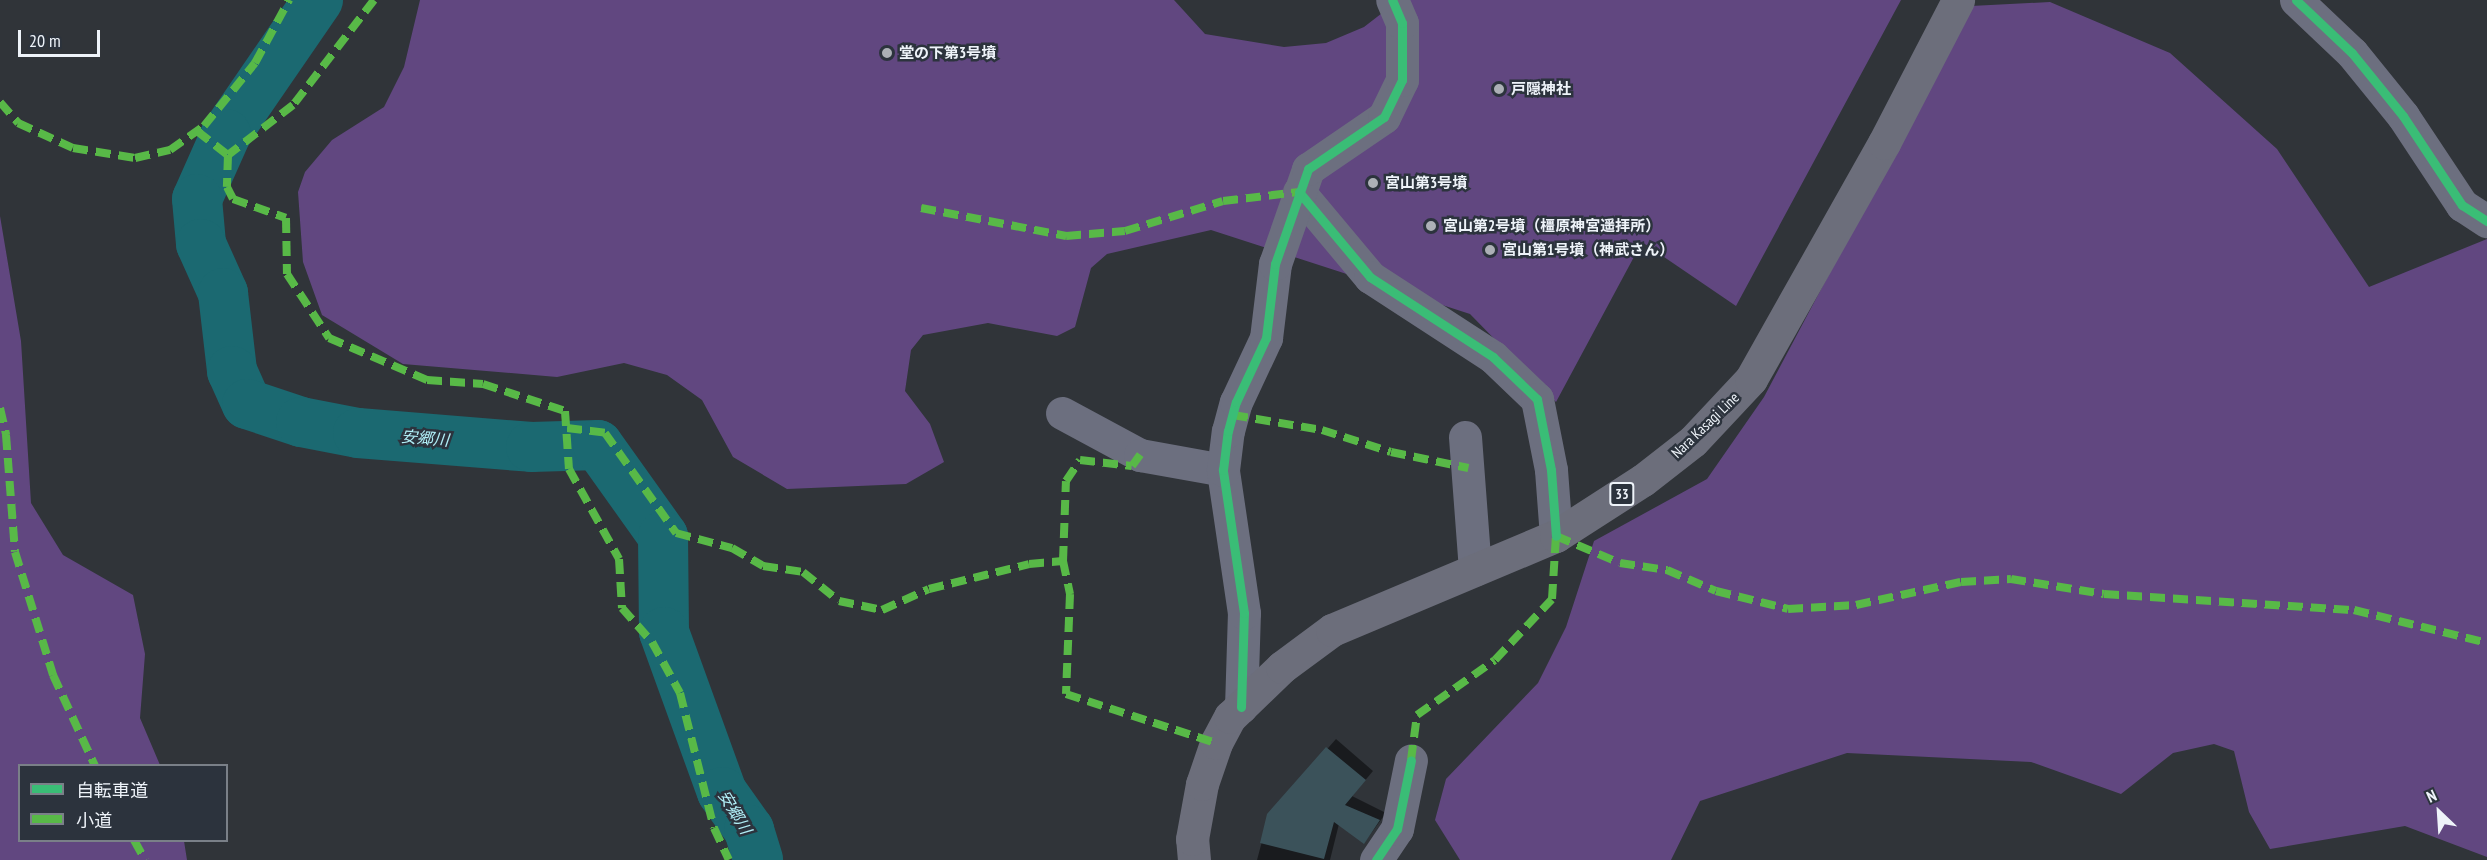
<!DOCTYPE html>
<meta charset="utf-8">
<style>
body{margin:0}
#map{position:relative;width:2487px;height:860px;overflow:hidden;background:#303439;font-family:"PT Sans Narrow","Noto Sans JP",sans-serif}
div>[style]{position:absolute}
.green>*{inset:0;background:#614780}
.shadow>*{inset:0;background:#0007}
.river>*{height:50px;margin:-25px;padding:0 25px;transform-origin:25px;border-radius:25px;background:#1b6971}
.building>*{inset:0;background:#3b525a}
.minor>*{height:33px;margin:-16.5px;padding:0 16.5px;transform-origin:16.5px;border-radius:16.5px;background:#6c6f7f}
.major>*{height:33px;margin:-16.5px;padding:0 16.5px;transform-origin:16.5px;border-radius:16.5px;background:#6c6e7b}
.quiet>*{height:8px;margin-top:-4px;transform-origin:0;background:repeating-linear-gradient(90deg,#58b947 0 15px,transparent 0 23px)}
.cycleway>*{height:9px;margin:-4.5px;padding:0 4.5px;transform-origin:4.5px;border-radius:4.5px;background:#3abd76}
.dots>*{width:16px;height:16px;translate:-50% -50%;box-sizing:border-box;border:3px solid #2c333d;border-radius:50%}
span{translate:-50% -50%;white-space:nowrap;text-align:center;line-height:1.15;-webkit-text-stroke:5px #2c333d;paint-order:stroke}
.shield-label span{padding:2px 4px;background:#2c333d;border:2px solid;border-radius:4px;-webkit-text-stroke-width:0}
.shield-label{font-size:14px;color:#eef3f9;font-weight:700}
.poi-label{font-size:15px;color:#eef3f9;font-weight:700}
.left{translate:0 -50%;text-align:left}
.street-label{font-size:15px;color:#eef3f9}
.water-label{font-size:16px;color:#b1eff7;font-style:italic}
.legend{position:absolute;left:18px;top:764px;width:210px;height:78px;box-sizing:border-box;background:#2c333d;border:2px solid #7a8088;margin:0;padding:8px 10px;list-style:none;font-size:18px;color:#eef3f9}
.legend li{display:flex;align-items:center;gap:12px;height:30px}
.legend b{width:30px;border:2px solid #7a8088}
.north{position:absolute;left:2409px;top:782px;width:60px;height:60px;-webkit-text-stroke:4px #2c333d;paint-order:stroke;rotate:335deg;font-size:16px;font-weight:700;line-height:24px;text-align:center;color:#eef3f9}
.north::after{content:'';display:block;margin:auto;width:21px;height:27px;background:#eef3f9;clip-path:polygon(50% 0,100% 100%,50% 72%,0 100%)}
.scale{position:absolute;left:18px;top:30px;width:82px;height:27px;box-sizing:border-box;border:3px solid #eef3f9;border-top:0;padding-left:8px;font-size:18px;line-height:21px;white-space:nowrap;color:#eef3f9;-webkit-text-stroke:4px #2c333d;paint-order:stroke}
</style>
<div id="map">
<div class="green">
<div style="clip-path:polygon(420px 0,1174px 0,1205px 34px,1284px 47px,1326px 43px,1364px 27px,1399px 0,1901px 0,1736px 306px,1642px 242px,1556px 402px,1470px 314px,1211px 230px,1107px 254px,1091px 268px,1075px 327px,1057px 336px,988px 323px,923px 335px,911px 350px,905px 391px,930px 424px,944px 462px,906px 484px,787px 489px,733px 457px,702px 400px,667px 375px,624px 363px,557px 377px,403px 364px,322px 315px,303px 262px,298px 192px,305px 172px,332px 140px,384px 107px,404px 67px)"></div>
<div style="clip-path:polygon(2050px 2px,2170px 53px,2277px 149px,2369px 287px,2487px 239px,2487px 857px,2405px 826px,2270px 849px,2249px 812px,2234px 751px,2214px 744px,2173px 753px,2121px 794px,2031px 762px,1847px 753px,1700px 801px,1671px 860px,1460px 860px,1435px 820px,1446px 779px,1538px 683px,1566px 627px,1594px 541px,1707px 479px,1764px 397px,1971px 6px)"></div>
<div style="clip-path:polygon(0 216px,21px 341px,31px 503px,63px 555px,133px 595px,145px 654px,140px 718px,160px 765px,20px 766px,20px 840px,184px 841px,187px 860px,0 860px)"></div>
</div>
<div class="shadow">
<div style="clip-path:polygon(1336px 739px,1373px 771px,1352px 796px,1386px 813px,1364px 843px,1339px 824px,1330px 860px,1257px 860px,1269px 815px)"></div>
</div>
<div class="river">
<div style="left:318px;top:0;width:163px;rotate:124.5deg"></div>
<div style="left:226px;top:134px;width:71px;rotate:114deg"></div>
<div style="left:197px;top:199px;width:45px;rotate:84.9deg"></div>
<div style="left:201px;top:244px;width:54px;rotate:65.8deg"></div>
<div style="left:223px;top:293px;width:79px;rotate:83.4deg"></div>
<div style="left:232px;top:371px;width:36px;rotate:66deg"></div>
<div style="left:247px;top:404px;width:57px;rotate:18.4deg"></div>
<div style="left:301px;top:422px;width:58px;rotate:10.9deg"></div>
<div style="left:358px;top:433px;width:174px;rotate:4.6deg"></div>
<div style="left:531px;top:447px;width:67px;rotate:-1.7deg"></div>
<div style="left:598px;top:445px;width:112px;rotate:54.5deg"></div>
<div style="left:663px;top:536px;width:96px;rotate:89.4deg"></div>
<div style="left:664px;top:632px;width:170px;rotate:70.1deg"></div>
<div style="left:722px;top:792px;width:47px;rotate:54.6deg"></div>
<div style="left:749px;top:830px;width:31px;rotate:73deg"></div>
</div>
<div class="building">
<div style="clip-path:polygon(1326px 747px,1366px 780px,1345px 805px,1380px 820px,1364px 844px,1334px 822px,1324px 859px,1260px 843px,1267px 814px)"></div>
</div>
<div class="minor">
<div style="left:2296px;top:0;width:77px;rotate:43.4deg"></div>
<div style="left:2352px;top:53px;width:81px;rotate:51deg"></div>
<div style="left:2403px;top:116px;width:107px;rotate:56.5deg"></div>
<div style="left:2462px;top:205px;width:30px;rotate:33deg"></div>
<div style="left:1299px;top:192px;width:111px;rotate:50.1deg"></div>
<div style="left:1370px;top:277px;width:147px;rotate:33deg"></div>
<div style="left:1493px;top:357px;width:61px;rotate:43.7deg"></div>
<div style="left:1537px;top:399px;width:72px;rotate:78.8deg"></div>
<div style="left:1551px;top:470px;width:66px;rotate:85.7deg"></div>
<div style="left:1062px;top:413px;width:89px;rotate:28.3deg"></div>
<div style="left:1140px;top:455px;width:84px;rotate:10.2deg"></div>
<div style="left:1465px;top:437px;width:133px;rotate:85.7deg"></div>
<div style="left:1241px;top:707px;width:94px;rotate:-88.2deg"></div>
<div style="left:1244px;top:613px;width:145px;rotate:-98.4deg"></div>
<div style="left:1223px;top:470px;width:39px;rotate:-83deg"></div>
<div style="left:1228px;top:431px;width:30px;rotate:-75deg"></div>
<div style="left:1236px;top:402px;width:71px;rotate:-64.9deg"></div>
<div style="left:1266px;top:338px;width:75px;rotate:-83.1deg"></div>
<div style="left:1275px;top:264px;width:101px;rotate:-70.8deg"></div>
<div style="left:1308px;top:169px;width:92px;rotate:-34.4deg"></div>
<div style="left:1384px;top:117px;width:41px;rotate:-64.1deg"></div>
<div style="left:1402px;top:80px;width:57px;rotate:-90deg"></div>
<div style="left:1402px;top:23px;width:25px;rotate:-113deg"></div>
<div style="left:1376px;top:860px;width:37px;rotate:-56deg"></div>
<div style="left:1397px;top:829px;width:70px;rotate:-78.5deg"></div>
</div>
<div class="major">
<div style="left:1194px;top:860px;width:21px;rotate:-95deg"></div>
<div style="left:1192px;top:839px;width:56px;rotate:-79.7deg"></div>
<div style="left:1202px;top:784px;width:43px;rotate:-71.1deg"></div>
<div style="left:1216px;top:743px;width:30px;rotate:-62deg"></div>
<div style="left:1230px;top:717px;width:72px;rotate:-43.9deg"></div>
<div style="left:1282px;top:667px;width:62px;rotate:-36.5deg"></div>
<div style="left:1332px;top:630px;width:243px;rotate:-22.8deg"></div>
<div style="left:1556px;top:536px;width:103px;rotate:-32.8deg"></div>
<div style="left:1643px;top:480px;width:63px;rotate:-38deg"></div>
<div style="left:1693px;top:441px;width:85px;rotate:-46.9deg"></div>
<div style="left:1751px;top:379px;width:271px;rotate:-60.6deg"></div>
<div style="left:1884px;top:143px;width:161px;rotate:-62.6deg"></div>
</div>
<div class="quiet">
<div style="left:374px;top:0;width:133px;rotate:127.6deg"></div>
<div style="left:293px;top:105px;width:82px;rotate:142.4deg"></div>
<div style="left:228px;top:155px;width:32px;rotate:92deg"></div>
<div style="left:227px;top:187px;width:13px;rotate:63deg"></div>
<div style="left:233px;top:199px;width:56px;rotate:19.7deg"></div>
<div style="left:286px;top:218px;width:56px;rotate:89deg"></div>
<div style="left:287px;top:274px;width:77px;rotate:56.7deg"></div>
<div style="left:329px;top:338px;width:107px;rotate:23.2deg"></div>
<div style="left:427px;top:380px;width:56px;rotate:4.1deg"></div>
<div style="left:483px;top:384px;width:86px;rotate:18.2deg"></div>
<div style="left:565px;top:411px;width:58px;rotate:86.1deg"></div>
<div style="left:569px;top:469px;width:103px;rotate:60.9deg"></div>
<div style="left:619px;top:559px;width:49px;rotate:86.5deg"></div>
<div style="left:622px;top:608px;width:45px;rotate:48.6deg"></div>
<div style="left:652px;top:642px;width:58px;rotate:61.2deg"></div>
<div style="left:680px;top:693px;width:139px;rotate:75.9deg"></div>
<div style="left:714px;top:828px;width:35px;rotate:65deg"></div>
<div style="left:0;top:102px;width:28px;rotate:49deg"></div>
<div style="left:18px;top:123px;width:60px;rotate:24.4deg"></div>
<div style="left:73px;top:148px;width:63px;rotate:9.2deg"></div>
<div style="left:135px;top:158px;width:36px;rotate:-13deg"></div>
<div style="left:170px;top:150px;width:42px;rotate:-35.2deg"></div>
<div style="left:204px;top:126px;width:81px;rotate:-51deg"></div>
<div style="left:255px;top:63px;width:72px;rotate:-61.6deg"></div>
<div style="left:197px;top:131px;width:39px;rotate:38deg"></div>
<div style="left:921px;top:208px;width:148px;rotate:10.9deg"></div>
<div style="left:1066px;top:236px;width:59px;rotate:-4.8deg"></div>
<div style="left:1125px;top:231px;width:102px;rotate:-17deg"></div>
<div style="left:1223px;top:201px;width:77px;rotate:-6.8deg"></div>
<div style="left:0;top:408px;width:28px;rotate:77deg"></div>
<div style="left:6px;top:435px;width:117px;rotate:85.6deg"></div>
<div style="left:15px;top:552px;width:129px;rotate:72.8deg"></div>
<div style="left:53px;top:675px;width:100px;rotate:65.2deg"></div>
<div style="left:1233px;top:415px;width:90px;rotate:9.6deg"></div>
<div style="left:1322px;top:430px;width:72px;rotate:17.7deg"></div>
<div style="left:1391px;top:452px;width:79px;rotate:11.7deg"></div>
<div style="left:567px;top:428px;width:38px;rotate:7deg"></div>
<div style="left:605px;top:433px;width:123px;rotate:54.6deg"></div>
<div style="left:676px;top:533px;width:58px;rotate:15deg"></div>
<div style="left:732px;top:548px;width:36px;rotate:30deg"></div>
<div style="left:763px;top:566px;width:40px;rotate:8.5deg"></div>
<div style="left:803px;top:572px;width:46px;rotate:38.9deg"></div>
<div style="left:839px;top:601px;width:44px;rotate:11.8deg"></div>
<div style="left:882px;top:610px;width:51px;rotate:-24.1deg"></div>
<div style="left:929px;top:589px;width:103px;rotate:-14deg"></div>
<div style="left:1029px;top:564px;width:34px;rotate:-5deg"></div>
<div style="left:1063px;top:561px;width:34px;rotate:78deg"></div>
<div style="left:1070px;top:594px;width:100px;rotate:92.3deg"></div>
<div style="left:1066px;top:694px;width:158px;rotate:18.1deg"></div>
<div style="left:1063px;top:561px;width:80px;rotate:-87.9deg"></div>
<div style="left:1066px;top:481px;width:25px;rotate:-56deg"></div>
<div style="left:1080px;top:460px;width:52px;rotate:6.6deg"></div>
<div style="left:1132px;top:466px;width:14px;rotate:-54deg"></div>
<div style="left:1411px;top:760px;width:45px;rotate:-82.4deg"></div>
<div style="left:1417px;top:715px;width:95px;rotate:-35.2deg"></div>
<div style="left:1495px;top:660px;width:83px;rotate:-46.9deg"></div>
<div style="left:1552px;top:599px;width:63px;rotate:-86.4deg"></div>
<div style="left:1556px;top:536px;width:69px;rotate:22.9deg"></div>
<div style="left:1620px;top:563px;width:48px;rotate:8.5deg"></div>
<div style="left:1667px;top:570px;width:53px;rotate:23.2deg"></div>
<div style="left:1716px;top:591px;width:74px;rotate:14deg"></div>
<div style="left:1788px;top:609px;width:68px;rotate:-3.4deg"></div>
<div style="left:1856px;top:605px;width:107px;rotate:-12.4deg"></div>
<div style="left:1961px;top:582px;width:50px;rotate:-3.4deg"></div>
<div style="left:2011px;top:579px;width:94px;rotate:9.2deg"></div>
<div style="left:2104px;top:594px;width:251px;rotate:3.7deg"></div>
<div style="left:2354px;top:610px;width:137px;rotate:13.9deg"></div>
<div style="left:134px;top:840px;width:23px;rotate:61deg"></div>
</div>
<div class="cycleway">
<div style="left:2296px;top:0;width:77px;rotate:43.4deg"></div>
<div style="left:2352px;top:53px;width:81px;rotate:51deg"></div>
<div style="left:2403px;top:116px;width:107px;rotate:56.5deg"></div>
<div style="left:2462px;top:205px;width:30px;rotate:33deg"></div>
<div style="left:1299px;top:192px;width:111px;rotate:50.1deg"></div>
<div style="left:1370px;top:277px;width:147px;rotate:33deg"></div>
<div style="left:1493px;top:357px;width:61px;rotate:43.7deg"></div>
<div style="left:1537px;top:399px;width:72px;rotate:78.8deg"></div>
<div style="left:1551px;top:470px;width:66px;rotate:85.7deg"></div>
<div style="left:1241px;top:707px;width:94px;rotate:-88.2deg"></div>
<div style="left:1244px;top:613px;width:145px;rotate:-98.4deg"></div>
<div style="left:1223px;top:470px;width:39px;rotate:-83deg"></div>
<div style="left:1228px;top:431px;width:30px;rotate:-75deg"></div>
<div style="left:1236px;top:402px;width:71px;rotate:-64.9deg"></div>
<div style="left:1266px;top:338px;width:75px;rotate:-83.1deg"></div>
<div style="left:1275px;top:264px;width:101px;rotate:-70.8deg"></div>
<div style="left:1308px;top:169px;width:92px;rotate:-34.4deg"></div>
<div style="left:1384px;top:117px;width:41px;rotate:-64.1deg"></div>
<div style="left:1402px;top:80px;width:57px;rotate:-90deg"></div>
<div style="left:1402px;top:23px;width:25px;rotate:-113deg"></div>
<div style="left:1376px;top:860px;width:37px;rotate:-56deg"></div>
<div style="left:1397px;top:829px;width:70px;rotate:-78.5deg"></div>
</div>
<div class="dots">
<div style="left:887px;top:53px;background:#acb0b6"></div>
<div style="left:1499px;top:89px;background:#acb0b6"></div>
<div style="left:1373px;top:183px;background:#acb0b6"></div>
<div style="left:1431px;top:226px;background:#acb0b6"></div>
<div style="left:1490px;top:250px;background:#acb0b6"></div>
</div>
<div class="shield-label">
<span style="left:1622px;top:494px">33</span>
</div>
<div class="poi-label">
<span class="left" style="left:899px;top:53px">堂の下第3号墳</span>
<span class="left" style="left:1511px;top:89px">戸隠神社</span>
<span class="left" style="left:1385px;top:183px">宮山第3号墳</span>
<span class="left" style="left:1443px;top:226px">宮山第2号墳（橿原神宮遥拝所）</span>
<span class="left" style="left:1502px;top:250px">宮山第1号墳（神武さん）</span>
</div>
<div class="street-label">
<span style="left:1705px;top:425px;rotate:-44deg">Nara Kasagi Line</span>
</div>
<div class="water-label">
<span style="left:425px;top:438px;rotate:5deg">安郷川</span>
<span style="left:735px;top:812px;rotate:59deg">安郷川</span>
</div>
<ul class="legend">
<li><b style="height:8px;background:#3abd76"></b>自転車道</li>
<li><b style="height:8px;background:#58b947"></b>小道</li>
</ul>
<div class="north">N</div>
<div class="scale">20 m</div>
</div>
